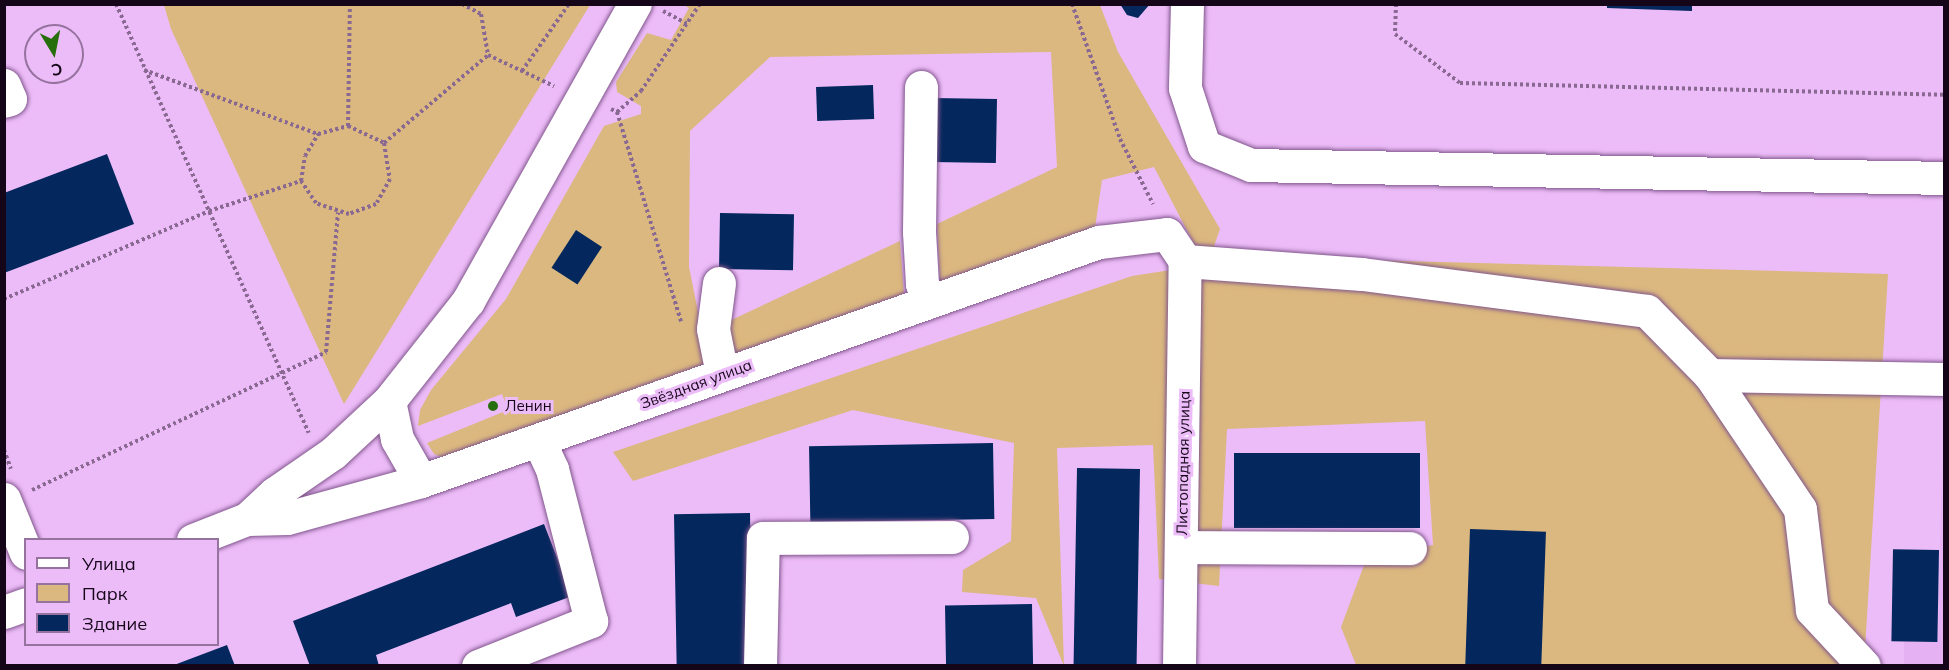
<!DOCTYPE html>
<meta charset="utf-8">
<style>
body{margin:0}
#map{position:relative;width:1949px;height:670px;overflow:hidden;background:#ecbcf8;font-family:Mulish,sans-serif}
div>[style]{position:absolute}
.built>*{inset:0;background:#e6b1f3}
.green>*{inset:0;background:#dbb87f}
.building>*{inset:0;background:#04275d;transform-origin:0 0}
.path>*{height:4px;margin-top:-2px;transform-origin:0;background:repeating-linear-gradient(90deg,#896892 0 3px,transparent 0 6px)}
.roads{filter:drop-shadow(0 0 2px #81568c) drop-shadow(0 0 2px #81568c)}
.minor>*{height:33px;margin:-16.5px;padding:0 16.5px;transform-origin:16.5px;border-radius:16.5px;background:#fff}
.dots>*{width:16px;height:16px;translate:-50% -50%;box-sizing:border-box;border:3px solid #ecbcf8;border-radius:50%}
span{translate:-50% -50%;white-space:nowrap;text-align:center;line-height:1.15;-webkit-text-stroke:6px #ecbcf8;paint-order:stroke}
.street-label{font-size:15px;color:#150519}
.poi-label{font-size:15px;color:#150519}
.left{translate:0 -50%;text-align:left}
.frame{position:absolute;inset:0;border:6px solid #150519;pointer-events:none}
.legend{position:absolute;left:24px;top:538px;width:195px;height:108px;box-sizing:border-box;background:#ecbcf8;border:2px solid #96739f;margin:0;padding:8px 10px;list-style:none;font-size:18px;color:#150519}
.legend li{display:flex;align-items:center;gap:12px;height:30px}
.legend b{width:30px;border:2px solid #96739f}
.north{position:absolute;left:24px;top:24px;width:60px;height:60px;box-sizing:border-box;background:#ecbcf8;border:2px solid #96739f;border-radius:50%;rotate:170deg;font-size:16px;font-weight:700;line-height:24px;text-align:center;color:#150519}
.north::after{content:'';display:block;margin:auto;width:21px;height:27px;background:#276e0d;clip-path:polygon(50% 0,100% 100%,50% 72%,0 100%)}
</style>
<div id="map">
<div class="built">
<div style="clip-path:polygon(1942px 460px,1944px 665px,1904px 666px,1904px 641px,1938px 642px)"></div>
</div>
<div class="green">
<div style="clip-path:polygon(164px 5px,590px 5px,344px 404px,171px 29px)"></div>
<div style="clip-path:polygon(684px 5px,1100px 5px,1118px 52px,1220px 229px,1212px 252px,1195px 246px,1154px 167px,1102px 180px,1095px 228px,940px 282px,937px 224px,1057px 167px,1051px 52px,770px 57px,690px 131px,689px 267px,709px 366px,451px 461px,434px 454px,427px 443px,508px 410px,502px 394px,418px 426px,420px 410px,431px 390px,506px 299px,604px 126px,641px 114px,641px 106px,617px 92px,616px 82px,647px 33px,671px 40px,689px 8px)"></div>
<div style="clip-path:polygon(900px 241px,904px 295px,733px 356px,727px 322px)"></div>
<div style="clip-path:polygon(1255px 257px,1888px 274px,1864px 665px,1356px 665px,1341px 627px,1367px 557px,1433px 545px,1425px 421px,1227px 429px,1219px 586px,1159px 579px,1153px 445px,1057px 448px,1064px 666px,1036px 598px,962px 592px,963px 570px,1011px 541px,1014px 443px,853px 410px,633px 481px,613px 452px,1132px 276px)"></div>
</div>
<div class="building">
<div style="clip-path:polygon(1120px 4px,1150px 4px,1138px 18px,1127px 15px)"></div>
<div style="clip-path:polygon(1607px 5px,1692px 5px,1692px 11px,1607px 8px)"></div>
<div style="left:873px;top:85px;width:34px;height:57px;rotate:88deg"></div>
<div style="left:933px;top:98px;width:64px;height:64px;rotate:1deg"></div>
<div style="clip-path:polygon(107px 154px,134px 224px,4px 273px,4px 193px)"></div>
<div style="left:720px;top:213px;width:74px;height:56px;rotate:1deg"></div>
<div style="left:576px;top:230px;width:31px;height:45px;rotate:33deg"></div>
<div style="left:993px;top:443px;width:76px;height:184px;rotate:89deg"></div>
<div style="left:1234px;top:453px;width:186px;height:75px"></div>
<div style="left:1077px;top:468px;width:63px;height:198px;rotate:1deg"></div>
<div style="left:750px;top:513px;width:153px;height:76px;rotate:89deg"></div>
<div style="clip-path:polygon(544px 524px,572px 596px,516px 617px,511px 603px,376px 655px,379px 666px,310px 666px,293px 621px)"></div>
<div style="left:1470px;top:529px;width:76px;height:137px;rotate:2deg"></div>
<div style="left:1939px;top:550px;width:92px;height:46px;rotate:91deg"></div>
<div style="left:1032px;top:604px;width:62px;height:87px;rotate:89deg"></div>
<div style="clip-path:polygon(227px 645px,235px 666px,174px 666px,174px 665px)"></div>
</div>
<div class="path">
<div style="left:116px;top:4px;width:470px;rotate:65.8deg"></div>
<div style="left:462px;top:4px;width:21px;rotate:28deg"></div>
<div style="left:481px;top:14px;width:42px;rotate:80.3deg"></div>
<div style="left:488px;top:55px;width:73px;rotate:25.2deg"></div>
<div style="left:1072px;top:4px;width:143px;rotate:70.4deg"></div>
<div style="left:1120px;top:139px;width:73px;rotate:63.1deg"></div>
<div style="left:1396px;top:4px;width:30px;rotate:92deg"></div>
<div style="left:1395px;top:34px;width:81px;rotate:37deg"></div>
<div style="left:1460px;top:83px;width:484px;rotate:1.4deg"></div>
<div style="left:663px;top:11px;width:30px;rotate:28deg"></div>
<div style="left:144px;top:70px;width:185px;rotate:20.2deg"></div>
<div style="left:522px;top:71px;width:82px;rotate:-55deg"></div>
<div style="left:611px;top:109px;width:7px;rotate:27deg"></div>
<div style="left:617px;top:112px;width:32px;rotate:-41deg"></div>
<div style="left:641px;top:91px;width:105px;rotate:-55.9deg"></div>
<div style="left:617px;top:112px;width:219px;rotate:73deg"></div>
<div style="left:348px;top:126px;width:40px;rotate:25deg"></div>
<div style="left:384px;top:143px;width:36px;rotate:81deg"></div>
<div style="left:390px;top:179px;width:29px;rotate:119deg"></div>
<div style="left:376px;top:204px;width:29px;rotate:160deg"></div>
<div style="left:349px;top:214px;width:35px;rotate:-162deg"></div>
<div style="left:316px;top:203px;width:27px;rotate:-124deg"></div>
<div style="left:301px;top:181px;width:25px;rotate:-81deg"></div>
<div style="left:305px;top:156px;width:26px;rotate:-59deg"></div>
<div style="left:318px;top:134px;width:31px;rotate:-15deg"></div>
<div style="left:348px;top:126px;width:122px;rotate:-89.1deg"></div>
<div style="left:384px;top:143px;width:136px;rotate:-40.2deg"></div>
<div style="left:4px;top:299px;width:223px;rotate:-23.2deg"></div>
<div style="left:209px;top:211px;width:97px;rotate:-18.1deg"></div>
<div style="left:4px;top:450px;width:20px;rotate:70deg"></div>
<div style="left:32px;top:490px;width:325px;rotate:-25.1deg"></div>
<div style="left:326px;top:352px;width:140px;rotate:-85.1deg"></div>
</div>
<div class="roads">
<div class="minor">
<div style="left:1187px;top:4px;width:84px;rotate:91.4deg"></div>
<div style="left:1185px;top:88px;width:61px;rotate:71.9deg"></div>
<div style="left:1204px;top:146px;width:51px;rotate:22deg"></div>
<div style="left:1251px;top:165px;width:693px;rotate:1.07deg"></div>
<div style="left:4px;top:85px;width:15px;rotate:67deg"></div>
<div style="left:10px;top:99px;width:6px;rotate:162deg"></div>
<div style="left:921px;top:87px;width:145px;rotate:90.8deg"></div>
<div style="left:919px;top:232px;width:52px;rotate:86.7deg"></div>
<div style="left:922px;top:284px;width:19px;rotate:69deg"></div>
<div style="left:1185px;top:261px;width:177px;rotate:4.2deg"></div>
<div style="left:1362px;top:274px;width:287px;rotate:7.4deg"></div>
<div style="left:1647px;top:311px;width:90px;rotate:45.5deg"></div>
<div style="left:1710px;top:375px;width:234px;rotate:1deg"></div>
<div style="left:719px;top:283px;width:46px;rotate:97.4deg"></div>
<div style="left:713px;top:329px;width:46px;rotate:78.7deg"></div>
<div style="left:1710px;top:375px;width:161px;rotate:56.1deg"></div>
<div style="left:1800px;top:509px;width:102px;rotate:83.2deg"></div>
<div style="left:1812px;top:610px;width:76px;rotate:47.1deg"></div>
<div style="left:389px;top:401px;width:39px;rotate:78deg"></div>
<div style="left:397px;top:439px;width:48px;rotate:60.3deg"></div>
<div style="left:4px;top:499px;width:58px;rotate:67.8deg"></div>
<div style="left:247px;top:519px;width:38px;rotate:-43deg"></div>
<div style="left:275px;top:493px;width:70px;rotate:-34.6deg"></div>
<div style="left:333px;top:453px;width:76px;rotate:-42.9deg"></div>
<div style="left:389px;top:401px;width:127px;rotate:-51.7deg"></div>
<div style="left:468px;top:301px;width:341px;rotate:-60.7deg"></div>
<div style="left:193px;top:540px;width:58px;rotate:-21.3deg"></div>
<div style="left:247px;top:519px;width:40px;rotate:-1.4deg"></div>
<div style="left:287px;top:518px;width:139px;rotate:-15.4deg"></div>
<div style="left:421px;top:481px;width:719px;rotate:-19.42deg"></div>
<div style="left:1099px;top:242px;width:68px;rotate:-6.7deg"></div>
<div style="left:1167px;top:234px;width:32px;rotate:56deg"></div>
<div style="left:1182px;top:547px;width:228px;rotate:0.3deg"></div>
<div style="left:4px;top:612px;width:23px;rotate:-20deg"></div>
<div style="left:478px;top:666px;width:122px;rotate:-21.7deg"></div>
<div style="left:591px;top:621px;width:157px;rotate:-104.4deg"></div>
<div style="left:552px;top:469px;width:31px;rotate:-115deg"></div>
<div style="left:760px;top:666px;width:128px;rotate:-88.7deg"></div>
<div style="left:763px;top:538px;width:189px;rotate:-0.3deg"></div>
<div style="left:1179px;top:666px;width:405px;rotate:-89.2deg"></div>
</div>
</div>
<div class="dots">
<div style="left:493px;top:406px;background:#276e0d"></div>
</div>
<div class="street-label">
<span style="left:696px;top:384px;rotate:-20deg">Звёздная улица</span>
<span style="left:1183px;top:463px;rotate:-89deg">Листопадная улица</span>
</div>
<div class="poi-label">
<span class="left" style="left:505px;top:406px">Ленин</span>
</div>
<div class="frame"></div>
<ul class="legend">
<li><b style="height:8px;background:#fff"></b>Улица</li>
<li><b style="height:16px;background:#dbb87f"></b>Парк</li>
<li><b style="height:16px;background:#04275d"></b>Здание</li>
</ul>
<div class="north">С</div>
</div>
